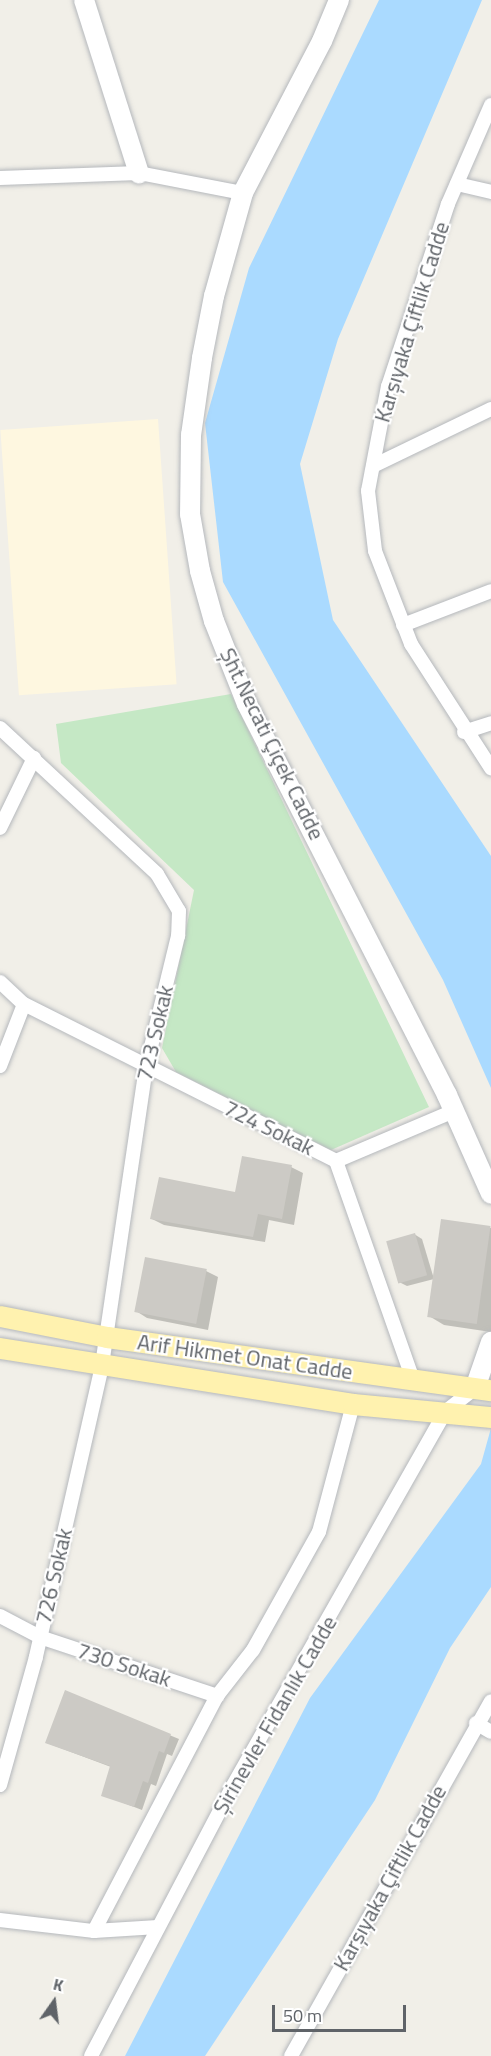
<!DOCTYPE html>
<meta charset="utf-8">
<style>
body{margin:0}
#map{position:relative;width:491px;height:2056px;overflow:hidden;background:#f1efe8;font-family:"Titillium Web",sans-serif}
div>[style]{position:absolute}
.commercial>*{inset:0;background:#fef7e0;transform-origin:0 0}
.green>*{inset:0;background:#c5e8c5}
.water>*{inset:0;background:#aadaff}
.shadow>*{inset:0;background:#0003}
.building>*{inset:0;background:#cccac5;transform-origin:0 0}
.roads{filter:drop-shadow(0 0 2px #b5b8bc) drop-shadow(0 0 2px #b5b8bc)}
.street>*{height:14px;margin:-7px;padding:0 7px;transform-origin:7px;border-radius:7px;background:#fff}
.secondary>*{height:20px;margin:-10px;padding:0 10px;transform-origin:10px;border-radius:10px;background:#fff}
.primary>*{height:21px;margin:-10.5px;padding:0 10.5px;transform-origin:10.5px;border-radius:10.5px;background:#fff2af}
span{translate:-50% -50%;white-space:nowrap;text-align:center;line-height:1.15;-webkit-text-stroke:4.5px #fff;paint-order:stroke}
.street-label{font-size:22px;color:#5f6368}
.north{position:absolute;left:24px;top:1972px;width:60px;height:60px;-webkit-text-stroke:4px #fff;paint-order:stroke;rotate:14deg;font-size:16px;font-weight:700;line-height:24px;text-align:center;color:#5f6368}
.north::after{content:'';display:block;margin:auto;width:21px;height:27px;background:#5f6368;clip-path:polygon(50% 0,100% 100%,50% 72%,0 100%)}
.scale{position:absolute;left:272px;top:2005px;width:134px;height:27px;box-sizing:border-box;border:3px solid #5f6368;border-top:0;padding-left:8px;font-size:18px;line-height:21px;white-space:nowrap;color:#5f6368;-webkit-text-stroke:4px #fff;paint-order:stroke}
</style>
<div id="map">
<div class="commercial">
<div style="left:158px;top:419px;width:266px;height:158px;rotate:86deg"></div>
</div>
<div class="green">
<div style="clip-path:polygon(231px 694px,429px 1107px,331px 1150px,176px 1072px,162px 1048px,194px 890px,61px 763px,56px 724px)"></div>
</div>
<div class="water">
<div style="clip-path:polygon(379px 0,482px 0,338px 339px,300px 464px,333px 620px,491px 856px,491px 1088px,443px 980px,223px 582px,205px 423px,249px 268px)"></div>
<div style="clip-path:polygon(491px 1428px,491px 1587px,450px 1648px,375px 1800px,205px 2056px,125px 2056px,310px 1698px,481px 1464px)"></div>
</div>
<div class="shadow">
<div style="clip-path:polygon(291px 1167px,303px 1173px,294px 1225px,269px 1220px,265px 1242px,164px 1225px,152px 1219px,237px 1194px)"></div>
<div style="clip-path:polygon(442px 1220px,491px 1228px,491px 1332px,444px 1325px,429px 1316px)"></div>
<div style="clip-path:polygon(414px 1234px,422px 1239px,434px 1279px,407px 1286px,399px 1282px)"></div>
<div style="clip-path:polygon(206px 1271px,218px 1277px,208px 1330px,147px 1318px,136px 1311px)"></div>
<div style="clip-path:polygon(65px 1692px,179px 1739px,172px 1756px,167px 1754px,156px 1786px,151px 1784px,142px 1810px,103px 1795px,111px 1767px,47px 1743px)"></div>
</div>
<div class="building">
<div style="clip-path:polygon(242px 1156px,292px 1165px,282px 1219px,258px 1214px,253px 1237px,150px 1219px,159px 1177px,235px 1192px)"></div>
<div style="left:441px;top:1219px;width:50px;height:99px;rotate:8deg"></div>
<div style="left:415px;top:1233px;width:44px;height:30px;rotate:74deg"></div>
<div style="left:145px;top:1257px;width:63px;height:56px;rotate:11deg"></div>
<div style="clip-path:polygon(65px 1690px,171px 1734px,164px 1753px,159px 1751px,148px 1783px,143px 1781px,134px 1807px,101px 1796px,110px 1766px,45px 1743px)"></div>
</div>
<div class="roads">
<div class="street">
<div style="left:491px;top:105px;width:108px;rotate:113.5deg"></div>
<div style="left:448px;top:204px;width:192px;rotate:108.2deg"></div>
<div style="left:388px;top:386px;width:107px;rotate:100.8deg"></div>
<div style="left:368px;top:491px;width:60px;rotate:83.3deg"></div>
<div style="left:375px;top:551px;width:100px;rotate:68.8deg"></div>
<div style="left:411px;top:644px;width:148px;rotate:57.2deg"></div>
<div style="left:0;top:178px;width:139px;rotate:-2.1deg"></div>
<div style="left:139px;top:173px;width:106px;rotate:10.9deg"></div>
<div style="left:457px;top:184px;width:35px;rotate:13deg"></div>
<div style="left:373px;top:466px;width:131px;rotate:-25.8deg"></div>
<div style="left:403px;top:625px;width:94px;rotate:-21.1deg"></div>
<div style="left:0;top:728px;width:214px;rotate:42.9deg"></div>
<div style="left:157px;top:874px;width:43px;rotate:59.3deg"></div>
<div style="left:179px;top:911px;width:25px;rotate:92deg"></div>
<div style="left:178px;top:936px;width:135px;rotate:103.7deg"></div>
<div style="left:146px;top:1067px;width:302px;rotate:98.4deg"></div>
<div style="left:102px;top:1366px;width:298px;rotate:102.8deg"></div>
<div style="left:36px;top:1657px;width:133px;rotate:105.7deg"></div>
<div style="left:464px;top:732px;width:28px;rotate:-18deg"></div>
<div style="left:0;top:828px;width:78px;rotate:-64.1deg"></div>
<div style="left:0;top:982px;width:33px;rotate:43deg"></div>
<div style="left:24px;top:1004px;width:349px;rotate:26.7deg"></div>
<div style="left:336px;top:1161px;width:232px;rotate:70.6deg"></div>
<div style="left:0;top:1066px;width:66px;rotate:-68.8deg"></div>
<div style="left:336px;top:1161px;width:128px;rotate:-23deg"></div>
<div style="left:0;top:1616px;width:45px;rotate:27.7deg"></div>
<div style="left:40px;top:1637px;width:187px;rotate:18.4deg"></div>
<div style="left:476px;top:1723px;width:17px;rotate:31deg"></div>
<div style="left:0;top:1920px;width:95px;rotate:6.7deg"></div>
<div style="left:94px;top:1931px;width:64px;rotate:-3.6deg"></div>
<div style="left:94px;top:1931px;width:265px;rotate:-62.4deg"></div>
<div style="left:217px;top:1696px;width:58px;rotate:-52deg"></div>
<div style="left:253px;top:1650px;width:135px;rotate:-60.8deg"></div>
<div style="left:319px;top:1532px;width:132px;rotate:-75.1deg"></div>
<div style="left:91px;top:2056px;width:301px;rotate:-62.3deg"></div>
<div style="left:231px;top:1789px;width:435px;rotate:-60.4deg"></div>
<div style="left:446px;top:1411px;width:37px;rotate:-38deg"></div>
<div style="left:291px;top:2056px;width:407px;rotate:-60.6deg"></div>
</div>
<div class="secondary">
<div style="left:84px;top:0;width:182px;rotate:72.4deg"></div>
<div style="left:339px;top:0;width:44px;rotate:112.5deg"></div>
<div style="left:322px;top:41px;width:171px;rotate:117.5deg"></div>
<div style="left:243px;top:193px;width:107px;rotate:105.7deg"></div>
<div style="left:214px;top:296px;width:63px;rotate:101deg"></div>
<div style="left:202px;top:358px;width:78px;rotate:98.1deg"></div>
<div style="left:191px;top:435px;width:79px;rotate:90.7deg"></div>
<div style="left:190px;top:514px;width:58px;rotate:80deg"></div>
<div style="left:200px;top:571px;width:52px;rotate:74.4deg"></div>
<div style="left:214px;top:621px;width:89px;rotate:68.3deg"></div>
<div style="left:247px;top:704px;width:439px;rotate:62.9deg"></div>
<div style="left:447px;top:1095px;width:108px;rotate:66deg"></div>
<div style="left:475px;top:1388px;width:49px;rotate:-70.8deg"></div>
</div>
<div class="primary">
<div style="left:0;top:1316px;width:109px;rotate:11.1deg"></div>
<div style="left:107px;top:1337px;width:388px;rotate:7.9deg"></div>
<div style="left:0;top:1348px;width:357px;rotate:9deg"></div>
<div style="left:353px;top:1404px;width:139px;rotate:5.4deg"></div>
</div>
</div>
<div class="street-label">
<span style="left:412px;top:322px;rotate:-73deg">Karşıyaka Çiftlik Cadde</span>
<span style="left:272px;top:744px;rotate:64deg">Şht.Necati Çiçek Cadde</span>
<span style="left:155px;top:1033px;rotate:-77deg">723 Sokak</span>
<span style="left:269px;top:1128px;rotate:26deg">724 Sokak</span>
<span style="left:245px;top:1357px;rotate:8deg">Arif Hikmet Onat Cadde</span>
<span style="left:54px;top:1576px;rotate:-77deg">726 Sokak</span>
<span style="left:124px;top:1665px;rotate:18deg">730 Sokak</span>
<span style="left:275px;top:1715px;rotate:-60deg">Şirinevler Fidanlık Cadde</span>
<span style="left:390px;top:1878px;rotate:-61deg">Karşıyaka Çiftlik Cadde</span>
</div>
<div class="north">K</div>
<div class="scale">50 m</div>
</div>
